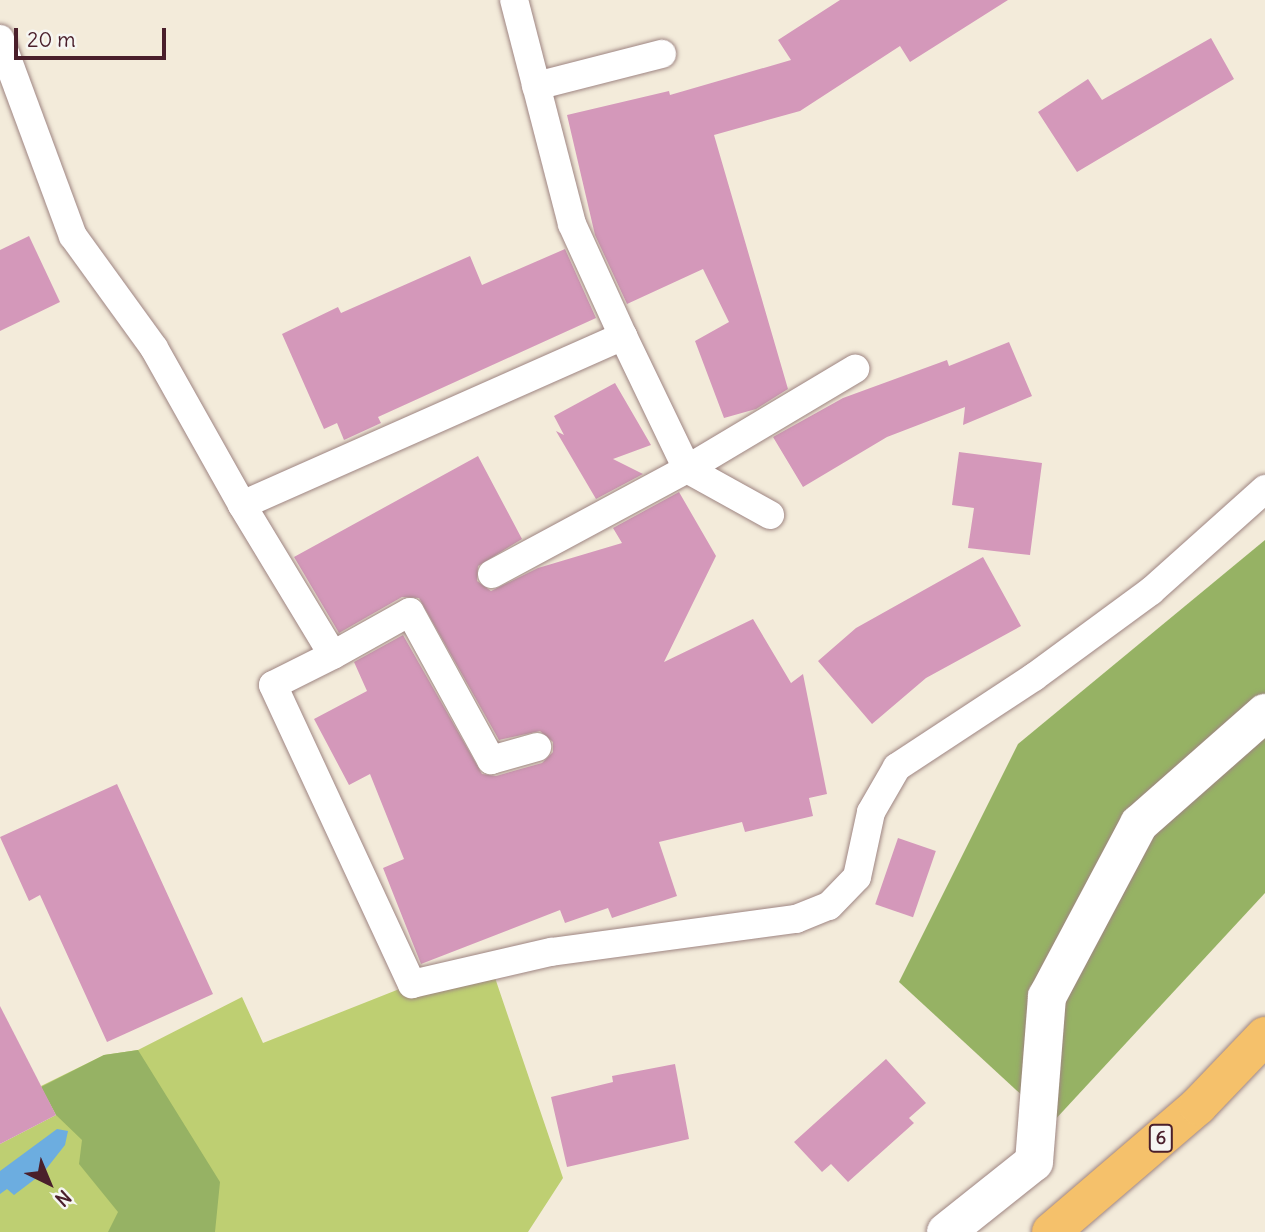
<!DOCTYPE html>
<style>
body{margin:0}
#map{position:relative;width:1265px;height:1232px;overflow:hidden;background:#f3ebda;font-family:Delius,sans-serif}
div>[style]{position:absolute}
.green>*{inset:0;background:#becf72}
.forest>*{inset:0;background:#96b264}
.water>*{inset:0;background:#6cade0}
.building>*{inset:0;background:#d498ba;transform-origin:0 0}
.roads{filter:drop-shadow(0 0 2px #9e8582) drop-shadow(0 0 2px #9e8582)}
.lane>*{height:28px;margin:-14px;padding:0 14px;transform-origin:14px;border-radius:14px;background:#fff}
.street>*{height:38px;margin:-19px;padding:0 19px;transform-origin:19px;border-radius:19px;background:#fff}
.primary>*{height:38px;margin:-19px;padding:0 19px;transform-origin:19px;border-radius:19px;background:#f5c16b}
span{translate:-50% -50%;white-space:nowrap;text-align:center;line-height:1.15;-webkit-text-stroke:5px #f6f6f2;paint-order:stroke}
.shield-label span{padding:2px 5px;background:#f6f6f2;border:2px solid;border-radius:5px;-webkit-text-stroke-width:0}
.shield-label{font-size:18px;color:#4a1f2b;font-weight:700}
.north{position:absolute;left:14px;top:1148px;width:70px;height:70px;-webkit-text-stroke:5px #f6f6f2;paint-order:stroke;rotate:137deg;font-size:19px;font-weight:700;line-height:28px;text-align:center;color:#4a1f2b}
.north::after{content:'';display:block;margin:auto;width:24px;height:32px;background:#4a1f2b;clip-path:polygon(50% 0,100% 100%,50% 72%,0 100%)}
.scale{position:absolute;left:14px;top:28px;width:152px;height:32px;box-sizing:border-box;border:4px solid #4a1f2b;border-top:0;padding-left:9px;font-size:21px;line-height:24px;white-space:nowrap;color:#4a1f2b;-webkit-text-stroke:5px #f6f6f2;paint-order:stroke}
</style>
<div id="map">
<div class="green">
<div style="clip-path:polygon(491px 966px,563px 1178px,528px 1232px,0 1232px,0 1144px,56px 1115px,41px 1086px,104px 1055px,138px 1050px,242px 997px,263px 1043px,412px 984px)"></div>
</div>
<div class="forest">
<div style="clip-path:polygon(1265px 540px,1265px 893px,1052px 1123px,899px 982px,1018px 744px)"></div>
<div style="clip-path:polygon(138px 1050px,220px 1182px,215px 1232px,108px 1232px,118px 1212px,79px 1164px,82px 1140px,56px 1115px,41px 1087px,104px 1055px)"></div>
</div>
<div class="water">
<div style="clip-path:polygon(57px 1129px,68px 1131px,65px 1145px,43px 1173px,14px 1195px,7px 1189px,0 1194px,0 1171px)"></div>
</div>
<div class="building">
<div style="clip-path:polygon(840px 0,1008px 0,910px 62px,900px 46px,800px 111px,714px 135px,788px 389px,756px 409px,724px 418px,695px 341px,729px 322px,703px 269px,627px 304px,595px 235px,567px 115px,669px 91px,670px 95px,791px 60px,778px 40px)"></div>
<div style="clip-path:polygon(1211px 38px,1234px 79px,1077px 172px,1038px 112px,1088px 79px,1102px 100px)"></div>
<div style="clip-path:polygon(29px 236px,60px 302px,0 331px,0 250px)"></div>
<div style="clip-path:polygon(565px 249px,596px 318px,378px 417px,381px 423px,344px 440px,337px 423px,324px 429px,282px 334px,338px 307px,341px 313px,470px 256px,482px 285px)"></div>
<div style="clip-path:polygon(1009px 342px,1032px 396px,963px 425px,965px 407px,887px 437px,803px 487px,773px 437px,843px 398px,947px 360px,949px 366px)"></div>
<div style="clip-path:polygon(615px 383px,651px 445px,613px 459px,643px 474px,596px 499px,556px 431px,564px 435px,554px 416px)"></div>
<div style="clip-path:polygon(959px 452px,1042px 463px,1030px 555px,968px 548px,974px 508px,952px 505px)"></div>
<div style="clip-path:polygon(478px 456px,522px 539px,478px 566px,477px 581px,491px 591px,538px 568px,622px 543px,613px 528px,679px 492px,716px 556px,664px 662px,753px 619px,791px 683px,803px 674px,827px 794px,809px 798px,813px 816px,745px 832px,742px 822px,659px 842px,677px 896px,612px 918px,608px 908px,565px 923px,560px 910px,421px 964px,383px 868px,404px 859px,370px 774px,349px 785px,314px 719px,367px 691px,354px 662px,403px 635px,482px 774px,496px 776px,542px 763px,553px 752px,553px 742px,540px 731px,499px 740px,419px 598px,402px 597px,339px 633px,294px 557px)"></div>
<div style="clip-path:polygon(983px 557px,1021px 626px,926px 678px,872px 724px,818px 661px,856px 628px)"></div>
<div style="clip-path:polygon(117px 784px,213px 994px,107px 1042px,40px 895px,29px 901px,0 837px)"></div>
<div style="left:898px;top:838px;width:40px;height:70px;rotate:19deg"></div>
<div style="clip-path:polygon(0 1006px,56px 1115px,0 1144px)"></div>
<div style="clip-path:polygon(886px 1059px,926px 1103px,909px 1118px,914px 1123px,848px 1182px,831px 1164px,822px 1172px,794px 1142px)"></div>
<div style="clip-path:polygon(675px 1064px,689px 1139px,567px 1167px,551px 1097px,613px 1082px,612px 1076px)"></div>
</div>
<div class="roads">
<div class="lane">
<div style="left:0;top:39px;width:210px;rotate:69.7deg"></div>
<div style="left:73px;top:236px;width:138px;rotate:54.1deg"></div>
<div style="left:154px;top:348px;width:180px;rotate:60.7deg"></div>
<div style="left:242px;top:505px;width:417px;rotate:-23.9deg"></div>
<div style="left:623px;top:336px;width:123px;rotate:-114.5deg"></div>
<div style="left:572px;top:224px;width:231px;rotate:-104.5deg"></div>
<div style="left:536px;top:86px;width:130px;rotate:-14.3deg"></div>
<div style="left:623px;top:336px;width:148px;rotate:64.3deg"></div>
<div style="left:687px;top:469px;width:196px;rotate:-30.8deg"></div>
<div style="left:242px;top:505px;width:175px;rotate:58.8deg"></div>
<div style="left:333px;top:655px;width:67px;rotate:153.4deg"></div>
<div style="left:273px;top:685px;width:330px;rotate:65.1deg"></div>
<div style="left:412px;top:984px;width:143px;rotate:-13deg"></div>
<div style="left:551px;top:952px;width:247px;rotate:-7.7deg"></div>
<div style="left:796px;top:919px;width:35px;rotate:-22deg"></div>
<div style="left:829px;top:906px;width:40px;rotate:-46deg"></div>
<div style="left:857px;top:877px;width:66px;rotate:-77.8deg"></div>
<div style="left:871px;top:812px;width:52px;rotate:-60deg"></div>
<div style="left:897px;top:767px;width:164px;rotate:-33.3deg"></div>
<div style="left:1034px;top:677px;width:145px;rotate:-36.3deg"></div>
<div style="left:1151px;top:591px;width:153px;rotate:-41.8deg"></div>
<div style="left:492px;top:574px;width:221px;rotate:-28.3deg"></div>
<div style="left:687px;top:469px;width:95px;rotate:29deg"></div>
<div style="left:333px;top:655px;width:88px;rotate:-29.2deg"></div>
<div style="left:410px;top:612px;width:169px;rotate:61.3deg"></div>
<div style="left:491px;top:760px;width:48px;rotate:-15.8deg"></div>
</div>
<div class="street">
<div style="left:946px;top:1232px;width:112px;rotate:-38.5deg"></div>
<div style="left:1034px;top:1162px;width:166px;rotate:-85.5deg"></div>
<div style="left:1047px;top:997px;width:196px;rotate:-62deg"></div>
<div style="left:1139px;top:824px;width:168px;rotate:-41.4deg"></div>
</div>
<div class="primary">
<div style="left:1051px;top:1232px;width:194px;rotate:-40.6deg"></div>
<div style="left:1198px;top:1106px;width:97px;rotate:-46.3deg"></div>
</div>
</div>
<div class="shield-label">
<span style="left:1161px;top:1138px">6</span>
</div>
<div class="north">N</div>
<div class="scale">20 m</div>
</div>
